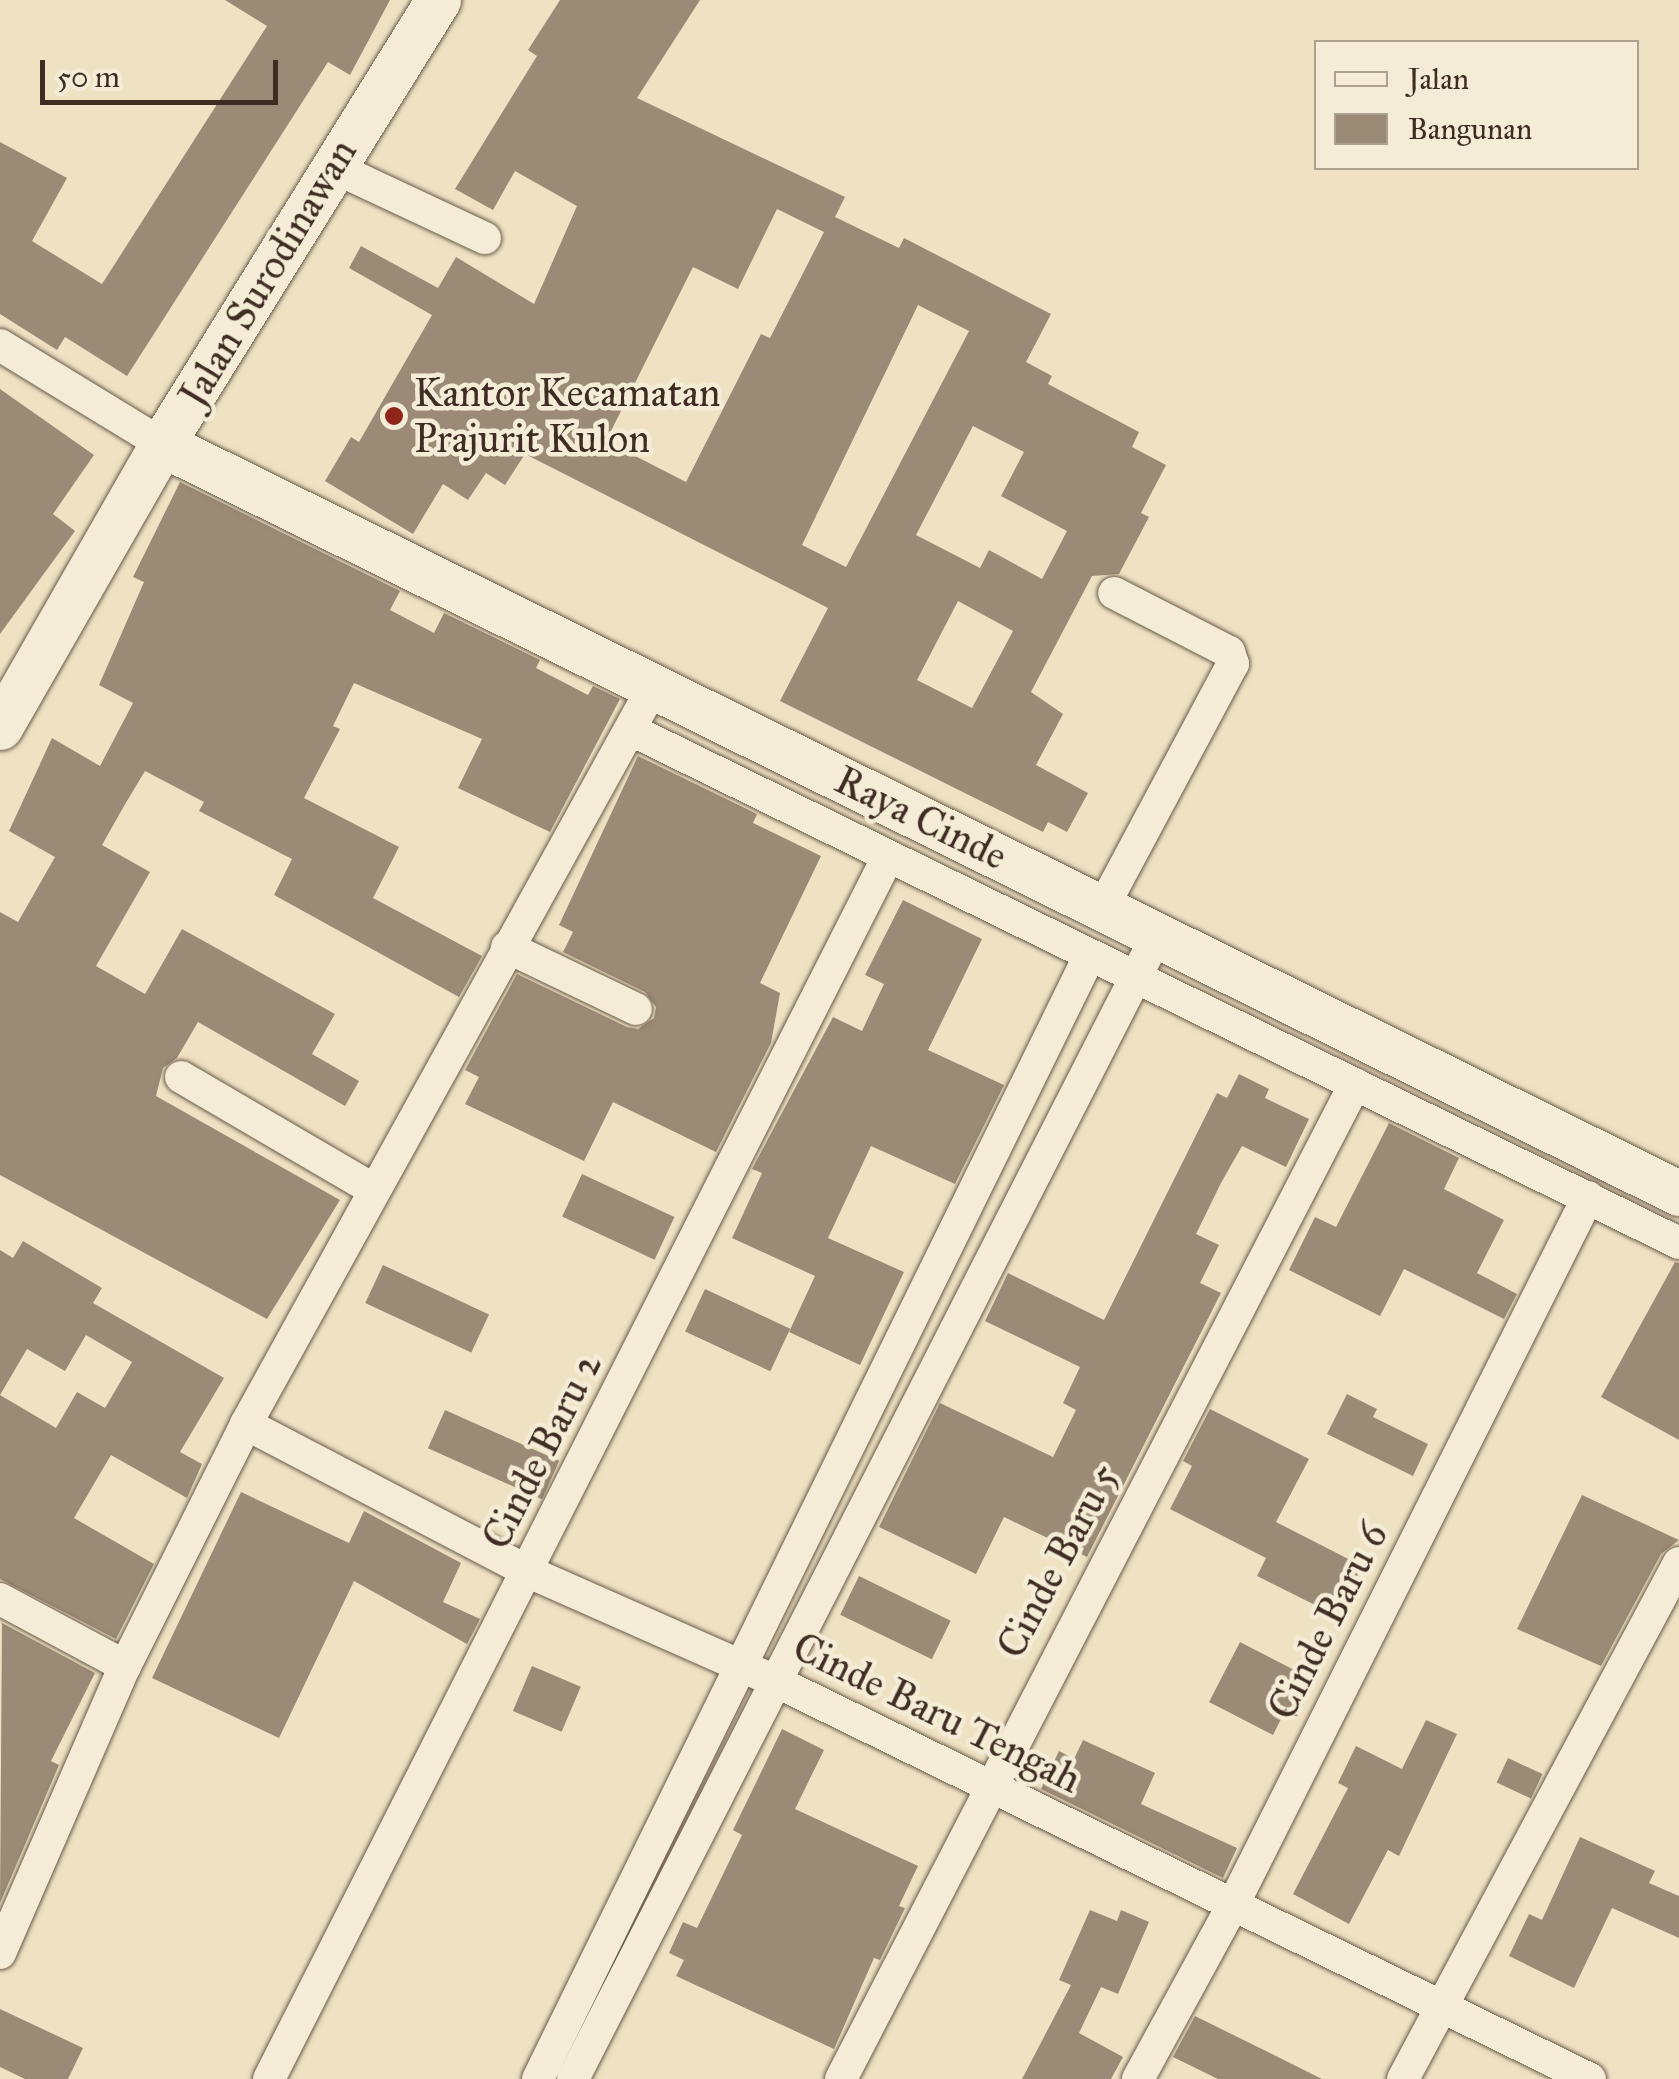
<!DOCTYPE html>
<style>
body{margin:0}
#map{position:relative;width:1679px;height:2079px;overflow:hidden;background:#efe2c2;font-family:"IM FELL Great Primer",serif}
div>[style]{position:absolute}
.building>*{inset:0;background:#9b8b76;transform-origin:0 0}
.roads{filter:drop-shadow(0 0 2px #6b5a4b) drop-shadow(0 0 2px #6b5a4b)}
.street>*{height:32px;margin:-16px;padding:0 16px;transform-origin:16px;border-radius:16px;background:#f5ecd7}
.secondary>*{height:45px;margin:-22.5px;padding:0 22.5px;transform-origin:22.5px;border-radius:22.5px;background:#f5ecd7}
.dots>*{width:28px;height:28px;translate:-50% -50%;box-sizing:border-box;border:5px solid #f5ecd7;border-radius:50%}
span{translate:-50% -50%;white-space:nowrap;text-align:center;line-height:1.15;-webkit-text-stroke:9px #f5ecd7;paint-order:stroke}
.street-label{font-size:40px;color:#3f2d23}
.poi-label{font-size:40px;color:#3f2d23}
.left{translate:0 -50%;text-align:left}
.legend{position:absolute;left:1314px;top:40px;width:325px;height:130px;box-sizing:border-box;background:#f5ecd7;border:2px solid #aca08f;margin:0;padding:12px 18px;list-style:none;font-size:30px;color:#3f2d23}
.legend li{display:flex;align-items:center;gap:20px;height:50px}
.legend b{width:50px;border:2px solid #aca08f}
.scale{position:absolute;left:40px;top:60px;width:238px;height:45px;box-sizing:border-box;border:5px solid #3f2d23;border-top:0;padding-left:12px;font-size:30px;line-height:35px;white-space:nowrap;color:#3f2d23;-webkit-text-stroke:8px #f5ecd7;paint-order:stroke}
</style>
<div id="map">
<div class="building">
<div style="clip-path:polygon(225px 0,390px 0,350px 75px,328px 62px,127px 376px,65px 337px,57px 350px,0 314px,0 142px,67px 178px,32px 241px,102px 284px,267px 26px)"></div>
<div style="clip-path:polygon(evenodd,560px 0,700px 0,637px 98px,845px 197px,835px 217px,899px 248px,904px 238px,1051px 314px,1026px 362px,1052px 376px,1048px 384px,1139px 432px,1132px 447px,1166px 465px,1141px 513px,1149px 517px,1119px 574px,1092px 576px,1031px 692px,1063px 714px,1036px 765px,1088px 793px,1067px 832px,1048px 822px,1043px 832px,780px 701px,828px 608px,525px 454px,505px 485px,486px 473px,468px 500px,443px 484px,413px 534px,325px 481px,351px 437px,359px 442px,432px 315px,349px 268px,361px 246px,438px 288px,456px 257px,534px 304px,577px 206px,515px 171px,493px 210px,455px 189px,537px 56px,528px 50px,560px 0,777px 209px,824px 232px,770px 338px,761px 334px,686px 482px,606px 441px,693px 267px,738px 289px,777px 209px,560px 0,918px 305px,969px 331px,846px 567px,802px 545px,918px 305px,560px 0,973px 426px,1024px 452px,1001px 496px,1067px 531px,1042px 579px,989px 550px,980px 568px,916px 535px,973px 426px,560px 0,958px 601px,1013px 631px,972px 708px,917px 680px,958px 601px)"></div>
<div style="clip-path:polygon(0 389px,94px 455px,53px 514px,75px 531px,0 634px)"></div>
<div style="clip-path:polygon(180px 482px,400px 591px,390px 610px,434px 633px,444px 613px,540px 660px,536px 668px,588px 695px,593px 686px,620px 699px,550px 832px,458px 788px,482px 739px,354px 683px,333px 726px,340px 729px,304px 798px,399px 847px,373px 898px,482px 956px,459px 997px,274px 895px,292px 859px,199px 811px,204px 802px,145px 771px,124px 806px,102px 845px,150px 872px,96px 966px,145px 994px,182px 929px,335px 1014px,312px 1054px,359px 1081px,345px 1106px,198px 1022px,177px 1058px,163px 1068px,156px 1096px,340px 1200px,267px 1319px,0 1175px,0 912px,18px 922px,55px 857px,9px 831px,52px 738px,100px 766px,133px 703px,99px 685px,144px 582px,133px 577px)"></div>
<div style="clip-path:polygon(638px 756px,757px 814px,753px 823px,821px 856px,760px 983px,780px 993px,771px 1043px,716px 1152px,613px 1102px,584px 1161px,465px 1104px,479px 1077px,465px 1070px,517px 974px,627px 1027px,638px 1029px,654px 1018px,656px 1007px,645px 992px,563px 952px,573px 932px,559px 925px)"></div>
<div style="clip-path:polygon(903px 900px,982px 939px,928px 1050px,1004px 1085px,955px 1184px,871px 1146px,828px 1238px,904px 1272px,860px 1365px,789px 1332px,815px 1276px,732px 1238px,762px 1173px,752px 1169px,833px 1017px,862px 1031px,884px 984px,865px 975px)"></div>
<div style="clip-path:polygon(1239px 1074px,1269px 1089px,1265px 1098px,1309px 1119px,1286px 1167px,1242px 1146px,1221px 1183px,1196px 1234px,1219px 1245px,1200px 1283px,1221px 1293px,1087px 1557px,1004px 1517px,976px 1574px,879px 1527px,940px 1403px,1053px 1457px,1076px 1410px,1063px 1403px,1080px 1367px,985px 1321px,1008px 1273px,1104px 1320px,1217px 1093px,1227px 1098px)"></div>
<div style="clip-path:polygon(1389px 1123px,1459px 1158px,1444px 1189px,1504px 1220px,1477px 1273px,1517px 1294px,1504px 1319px,1404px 1269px,1380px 1316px,1289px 1270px,1315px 1217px,1336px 1227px)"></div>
<div style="left:582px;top:1174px;width:102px;height:47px;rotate:25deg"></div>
<div style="clip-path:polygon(evenodd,23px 1241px,102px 1288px,93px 1303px,224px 1378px,180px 1452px,202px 1464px,187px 1498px,111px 1455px,74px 1518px,154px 1564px,116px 1639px,0 1579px,0 1250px,13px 1258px,23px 1241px,86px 1335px,132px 1362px,105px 1408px,77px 1392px,56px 1428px,0 1395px,27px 1349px,65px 1371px,86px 1335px)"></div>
<div style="clip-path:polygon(1675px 1262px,1679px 1263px,1679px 1440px,1601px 1397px)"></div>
<div style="left:383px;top:1265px;width:117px;height:42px;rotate:25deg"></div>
<div style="left:705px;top:1289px;width:94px;height:47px;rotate:25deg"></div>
<div style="clip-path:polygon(1347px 1394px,1377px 1409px,1373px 1417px,1428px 1444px,1413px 1476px,1327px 1434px)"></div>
<div style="clip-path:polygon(1210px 1409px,1309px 1459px,1276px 1522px,1362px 1566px,1337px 1616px,1257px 1576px,1266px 1558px,1170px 1509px,1192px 1466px,1183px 1461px)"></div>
<div style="left:445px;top:1410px;width:125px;height:42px;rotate:24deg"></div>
<div style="clip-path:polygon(241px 1492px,349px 1543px,364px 1511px,461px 1563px,443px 1602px,480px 1619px,467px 1644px,354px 1581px,279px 1738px,152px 1678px)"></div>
<div style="clip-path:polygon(1582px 1495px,1679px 1540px,1661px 1554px,1601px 1666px,1517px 1629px)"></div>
<div style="left:859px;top:1576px;width:102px;height:43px;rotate:26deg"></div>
<div style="clip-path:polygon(2px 1623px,95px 1673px,51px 1761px,59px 1765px,0 1903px)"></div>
<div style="clip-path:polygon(1240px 1642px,1304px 1675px,1299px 1682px,1312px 1688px,1297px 1717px,1285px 1711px,1273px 1735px,1209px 1702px)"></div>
<div style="left:532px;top:1666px;width:53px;height:49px;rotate:23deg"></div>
<div style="clip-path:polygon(1426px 1720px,1457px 1734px,1399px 1856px,1388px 1850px,1349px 1924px,1293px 1894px,1348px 1788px,1338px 1783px,1356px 1746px,1402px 1769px)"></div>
<div style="clip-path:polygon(782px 1729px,824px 1750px,795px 1809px,918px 1866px,899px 1906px,905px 1908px,880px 1960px,874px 1958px,834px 2049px,676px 1976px,684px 1960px,669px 1953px,683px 1922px,697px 1928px,742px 1835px,733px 1830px)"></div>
<div style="clip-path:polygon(1083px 1740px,1155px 1773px,1141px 1804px,1237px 1848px,1223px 1878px,1041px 1789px,1059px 1751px,1074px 1759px)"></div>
<div style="left:1508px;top:1758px;width:38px;height:27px;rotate:25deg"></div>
<div style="clip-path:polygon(1580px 1837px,1655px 1871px,1649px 1883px,1679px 1896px,1679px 1938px,1612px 1908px,1574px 1988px,1509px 1956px,1529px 1914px,1542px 1920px)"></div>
<div style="clip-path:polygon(1090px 1910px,1117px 1921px,1121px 1910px,1149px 1922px,1118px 1994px,1101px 1987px,1079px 2033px,1123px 2057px,1111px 2079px,1022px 2079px,1071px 1985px,1059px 1980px)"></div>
<div style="clip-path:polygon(0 2009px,83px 2048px,68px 2079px,25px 2079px,0 2067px)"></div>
<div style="clip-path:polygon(1195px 2016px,1272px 2054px,1322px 2079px,1218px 2079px,1173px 2057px)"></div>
</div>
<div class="roads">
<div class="street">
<div style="left:331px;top:166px;width:170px;rotate:25.1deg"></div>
<div style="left:0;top:345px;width:190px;rotate:31.4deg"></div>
<div style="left:631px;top:730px;width:1167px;rotate:26.08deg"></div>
<div style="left:1103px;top:907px;width:276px;rotate:-61.9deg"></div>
<div style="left:1233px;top:664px;width:13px;rotate:-108deg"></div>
<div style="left:1229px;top:652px;width:129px;rotate:-152.8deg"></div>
<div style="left:507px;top:947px;width:143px;rotate:25.7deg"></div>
<div style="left:181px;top:1077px;width:222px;rotate:30.3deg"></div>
<div style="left:246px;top:1424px;width:319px;rotate:27.6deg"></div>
<div style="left:529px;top:1572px;width:269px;rotate:23.9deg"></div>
<div style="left:775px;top:1681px;width:907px;rotate:26.03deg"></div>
<div style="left:0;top:1599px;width:142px;rotate:28.2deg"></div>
<div style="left:0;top:1953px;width:313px;rotate:-66.5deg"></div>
<div style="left:125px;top:1666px;width:271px;rotate:-63.4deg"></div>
<div style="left:246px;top:1424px;width:842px;rotate:-61.09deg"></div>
<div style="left:269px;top:2079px;width:1368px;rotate:-63.14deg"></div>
<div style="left:538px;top:2079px;width:1248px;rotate:-63.85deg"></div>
<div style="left:573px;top:2079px;width:1280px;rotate:-62.95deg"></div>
<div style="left:841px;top:2079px;width:1120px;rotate:-62.68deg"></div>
<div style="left:1138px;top:2079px;width:198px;rotate:-61.4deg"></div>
<div style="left:1233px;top:1905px;width:792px;rotate:-63.37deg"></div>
<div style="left:1403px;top:2079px;width:585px;rotate:-61.86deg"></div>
</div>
<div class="secondary">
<div style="left:162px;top:444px;width:1692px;rotate:26.28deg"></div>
<div style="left:0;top:727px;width:326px;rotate:-60.2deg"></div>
<div style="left:162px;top:444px;width:523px;rotate:-58.13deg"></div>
</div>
</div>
<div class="dots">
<div style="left:394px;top:416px;background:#8f2418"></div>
</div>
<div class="street-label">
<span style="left:268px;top:273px;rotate:-59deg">Jalan Surodinawan</span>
<span style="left:921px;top:818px;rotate:26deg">Raya Cinde</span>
<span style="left:542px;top:1451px;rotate:-63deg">Cinde Baru 2</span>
<span style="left:1058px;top:1561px;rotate:-62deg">Cinde Baru 5</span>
<span style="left:1328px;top:1621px;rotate:-63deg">Cinde Baru 6</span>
<span style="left:937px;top:1713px;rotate:26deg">Cinde Baru Tengah</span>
</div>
<div class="poi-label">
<span class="left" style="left:414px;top:416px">Kantor Kecamatan<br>Prajurit Kulon</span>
</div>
<ul class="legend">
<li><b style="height:12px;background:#f5ecd7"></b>Jalan</li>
<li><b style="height:28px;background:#9b8b76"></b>Bangunan</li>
</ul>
<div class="scale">50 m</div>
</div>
